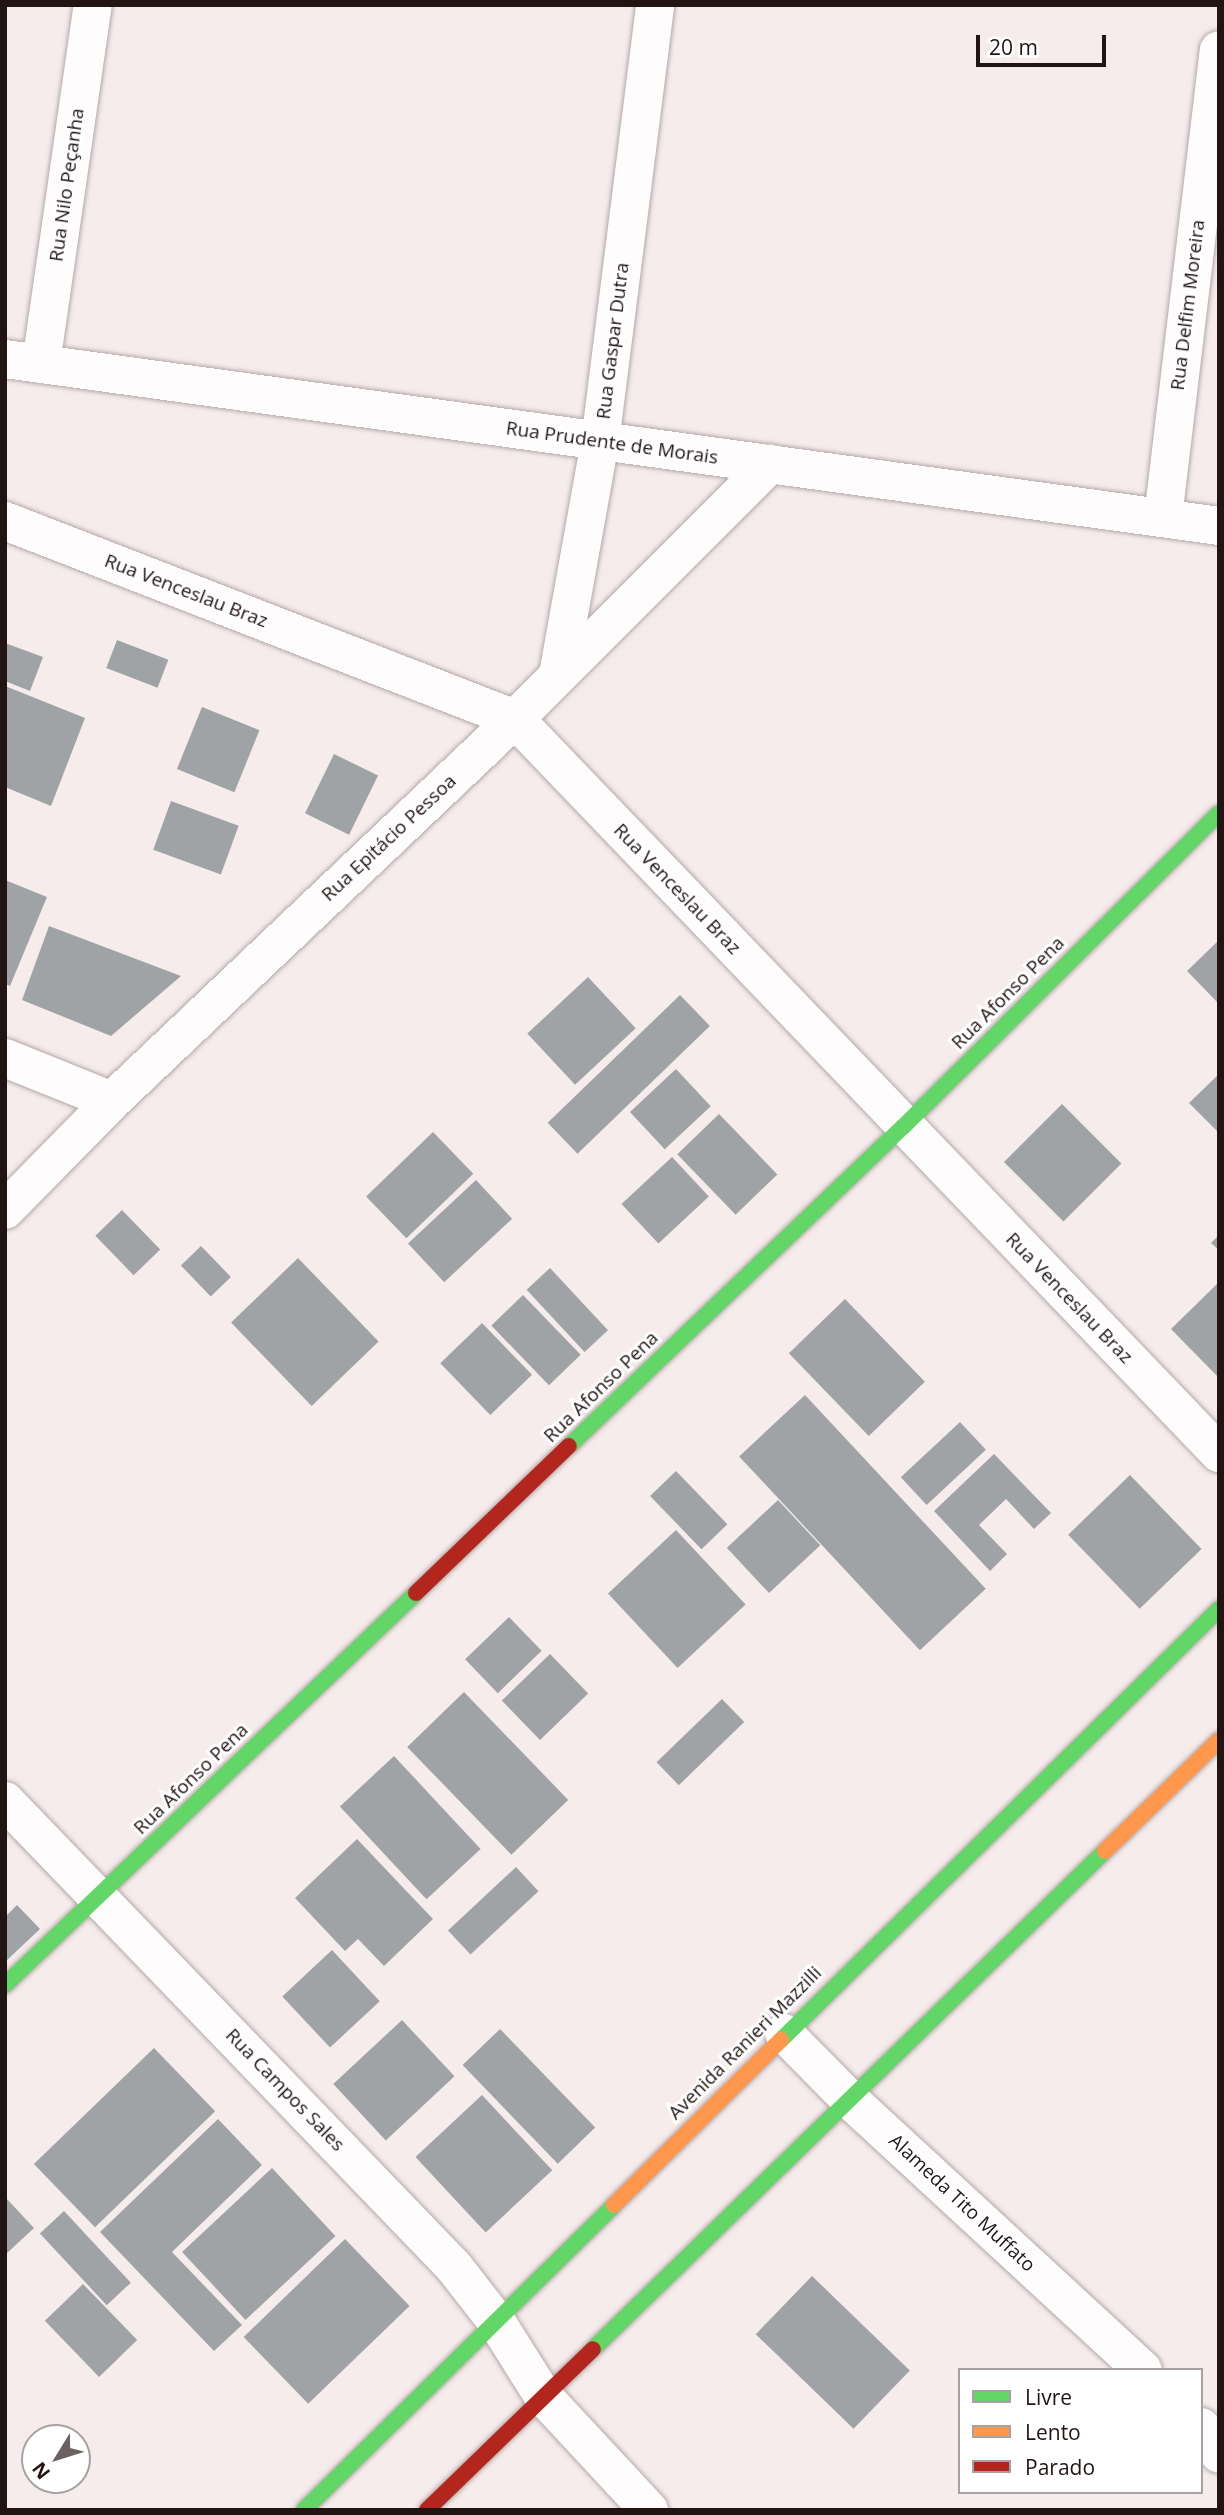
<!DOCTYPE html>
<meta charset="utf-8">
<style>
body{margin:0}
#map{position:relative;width:1224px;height:2515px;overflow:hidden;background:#f6ecec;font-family:"Open Sans",sans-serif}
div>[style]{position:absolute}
.building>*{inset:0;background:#a0a3a6;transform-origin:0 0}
.roads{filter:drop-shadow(0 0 2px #b4a8a8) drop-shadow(0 0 2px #b4a8a8)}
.street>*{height:38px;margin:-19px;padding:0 19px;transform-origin:19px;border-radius:19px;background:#fefcfc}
.fast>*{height:16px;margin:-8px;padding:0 8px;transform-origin:8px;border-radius:8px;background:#63d668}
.slow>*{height:16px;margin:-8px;padding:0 8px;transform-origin:8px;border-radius:8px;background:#ff974d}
.jam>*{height:16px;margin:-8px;padding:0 8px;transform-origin:8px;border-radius:8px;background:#b3261e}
span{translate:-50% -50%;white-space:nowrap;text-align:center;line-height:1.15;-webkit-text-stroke:6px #fff;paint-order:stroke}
.street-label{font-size:19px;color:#231414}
.frame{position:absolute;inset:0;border:7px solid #231414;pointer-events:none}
.legend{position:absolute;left:958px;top:2368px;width:245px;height:126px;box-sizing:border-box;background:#fff;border:2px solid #a7a1a1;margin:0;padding:9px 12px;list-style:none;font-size:21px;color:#231414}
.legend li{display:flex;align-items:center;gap:14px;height:35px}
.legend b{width:35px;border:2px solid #a7a1a1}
.north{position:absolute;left:21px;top:2424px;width:70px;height:70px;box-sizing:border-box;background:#fff;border:2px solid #a7a1a1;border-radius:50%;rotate:232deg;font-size:19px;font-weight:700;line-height:28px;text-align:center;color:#231414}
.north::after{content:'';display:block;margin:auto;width:24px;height:32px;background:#6d6060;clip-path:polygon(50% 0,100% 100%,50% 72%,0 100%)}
.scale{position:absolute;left:976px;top:35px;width:130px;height:32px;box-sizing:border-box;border:4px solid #231414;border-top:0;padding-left:9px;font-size:21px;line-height:24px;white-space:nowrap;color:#231414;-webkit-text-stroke:5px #fff;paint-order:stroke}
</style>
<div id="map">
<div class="building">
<div style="left:117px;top:640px;width:55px;height:30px;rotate:21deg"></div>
<div style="clip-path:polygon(5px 643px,43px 657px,30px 691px,5px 681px)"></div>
<div style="clip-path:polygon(5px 686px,85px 718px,51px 806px,5px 787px)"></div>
<div style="left:202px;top:707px;width:62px;height:67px;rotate:22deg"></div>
<div style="left:334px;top:754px;width:49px;height:66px;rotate:26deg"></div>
<div style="left:171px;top:801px;width:72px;height:52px;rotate:20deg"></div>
<div style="clip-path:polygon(5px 880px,47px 897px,10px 986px,5px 984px)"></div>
<div style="clip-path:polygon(49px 926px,181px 976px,111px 1036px,22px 1000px)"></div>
<div style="clip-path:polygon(1219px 940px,1219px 1004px,1187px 971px)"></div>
<div style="left:588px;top:977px;width:70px;height:83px;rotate:47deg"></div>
<div style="left:680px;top:995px;width:43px;height:184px;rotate:46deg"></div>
<div style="left:676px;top:1069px;width:51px;height:63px;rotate:47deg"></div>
<div style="clip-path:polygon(1219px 1074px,1219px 1133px,1189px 1103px)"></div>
<div style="left:1062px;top:1104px;width:84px;height:82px;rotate:45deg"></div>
<div style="left:719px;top:1114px;width:84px;height:58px;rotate:46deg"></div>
<div style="left:433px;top:1132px;width:58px;height:93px;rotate:46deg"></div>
<div style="left:672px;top:1157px;width:54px;height:69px;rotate:47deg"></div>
<div style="left:476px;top:1180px;width:53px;height:93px;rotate:47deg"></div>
<div style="left:122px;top:1210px;width:55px;height:37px;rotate:46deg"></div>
<div style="clip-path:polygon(1219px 1235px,1219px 1250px,1211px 1243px)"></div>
<div style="left:201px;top:1246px;width:43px;height:28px;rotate:46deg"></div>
<div style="left:298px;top:1258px;width:116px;height:93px;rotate:46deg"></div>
<div style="left:550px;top:1268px;width:85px;height:32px;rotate:47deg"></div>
<div style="clip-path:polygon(1219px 1282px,1219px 1378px,1171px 1329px)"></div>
<div style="left:523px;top:1295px;width:83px;height:44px;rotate:46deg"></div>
<div style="left:845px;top:1299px;width:115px;height:78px;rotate:46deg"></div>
<div style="left:482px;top:1323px;width:72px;height:58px;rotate:46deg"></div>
<div style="left:805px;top:1395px;width:265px;height:90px;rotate:47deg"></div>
<div style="left:960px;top:1422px;width:38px;height:81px;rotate:47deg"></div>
<div style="clip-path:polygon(994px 1454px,1051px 1513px,1034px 1529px,1006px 1499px,979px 1525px,1007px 1554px,990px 1571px,934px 1511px)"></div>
<div style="left:676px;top:1471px;width:74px;height:36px;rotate:46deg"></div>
<div style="left:1130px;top:1475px;width:103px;height:86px;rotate:46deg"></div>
<div style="left:778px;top:1500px;width:62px;height:70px;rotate:47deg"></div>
<div style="left:676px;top:1530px;width:102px;height:93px;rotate:47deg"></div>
<div style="left:509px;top:1617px;width:47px;height:61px;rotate:46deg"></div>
<div style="left:550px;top:1654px;width:55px;height:67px;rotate:46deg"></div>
<div style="left:464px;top:1692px;width:150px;height:79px;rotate:46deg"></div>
<div style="left:722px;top:1699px;width:32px;height:91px;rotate:46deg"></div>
<div style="left:394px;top:1756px;width:127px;height:74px;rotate:47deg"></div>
<div style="clip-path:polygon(357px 1839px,433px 1919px,384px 1966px,358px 1939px,345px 1951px,295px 1898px)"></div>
<div style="left:516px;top:1867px;width:33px;height:93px;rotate:47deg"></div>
<div style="clip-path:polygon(17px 1905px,40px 1929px,5px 1962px,5px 1917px)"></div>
<div style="left:332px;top:1950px;width:70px;height:68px;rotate:47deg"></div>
<div style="left:402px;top:2020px;width:77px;height:94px;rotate:47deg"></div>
<div style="left:500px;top:2029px;width:137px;height:52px;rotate:46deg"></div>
<div style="left:154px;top:2048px;width:88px;height:167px;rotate:46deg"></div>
<div style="left:482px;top:2095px;width:103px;height:91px;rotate:47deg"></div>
<div style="clip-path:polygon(218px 2119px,262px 2165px,172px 2252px,242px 2325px,214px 2351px,100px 2232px)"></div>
<div style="left:272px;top:2168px;width:93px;height:123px;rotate:47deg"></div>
<div style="clip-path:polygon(5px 2197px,34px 2228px,5px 2255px)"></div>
<div style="left:64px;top:2211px;width:98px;height:33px;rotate:47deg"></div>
<div style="left:345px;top:2239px;width:93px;height:141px;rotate:46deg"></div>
<div style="left:812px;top:2276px;width:136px;height:81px;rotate:44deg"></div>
<div style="left:83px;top:2284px;width:78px;height:53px;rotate:46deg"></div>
</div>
<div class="roads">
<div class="street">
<div style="left:5px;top:359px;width:1225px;rotate:7.83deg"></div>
<div style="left:41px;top:364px;width:363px;rotate:-81.8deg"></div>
<div style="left:1163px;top:518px;width:471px;rotate:-83.2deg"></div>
<div style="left:5px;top:521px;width:547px;rotate:21.22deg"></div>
<div style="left:515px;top:719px;width:1017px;rotate:46.2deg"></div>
<div style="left:558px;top:675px;width:237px;rotate:-79.8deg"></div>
<div style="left:600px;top:442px;width:440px;rotate:-82.8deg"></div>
<div style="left:5px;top:1058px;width:115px;rotate:21.9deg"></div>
<div style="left:5px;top:1210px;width:153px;rotate:-45.5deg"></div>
<div style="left:112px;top:1101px;width:555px;rotate:-43.47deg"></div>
<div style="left:515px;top:719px;width:361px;rotate:-45deg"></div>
<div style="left:5px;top:1801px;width:647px;rotate:46.06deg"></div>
<div style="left:454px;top:2267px;width:68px;rotate:52.1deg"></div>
<div style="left:496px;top:2321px;width:89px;rotate:57.9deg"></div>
<div style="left:543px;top:2396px;width:156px;rotate:47.1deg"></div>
<div style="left:784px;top:2033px;width:91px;rotate:45.4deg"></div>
<div style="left:848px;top:2098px;width:401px;rotate:42.7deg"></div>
<div style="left:1201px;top:2427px;width:32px;rotate:56deg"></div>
</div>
<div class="fast">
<div style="left:569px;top:1446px;width:462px;rotate:-43.7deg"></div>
<div style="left:903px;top:1127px;width:445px;rotate:-44.8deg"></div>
<div style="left:5px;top:1985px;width:568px;rotate:-43.64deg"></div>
<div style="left:781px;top:2040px;width:614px;rotate:-44.54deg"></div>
<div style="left:593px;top:2349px;width:714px;rotate:-44.21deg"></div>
<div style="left:304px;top:2510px;width:435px;rotate:-44.5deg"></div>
</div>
<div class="slow">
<div style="left:1105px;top:1851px;width:159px;rotate:-44.2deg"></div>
<div style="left:614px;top:2205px;width:235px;rotate:-44.7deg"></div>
</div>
<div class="jam">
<div style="left:416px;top:1593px;width:212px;rotate:-43.9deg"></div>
<div style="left:427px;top:2510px;width:231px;rotate:-44.1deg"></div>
</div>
</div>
<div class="street-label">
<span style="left:67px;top:185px;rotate:-82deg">Rua Nilo Peçanha</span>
<span style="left:1188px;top:305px;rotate:-83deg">Rua Delfim Moreira</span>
<span style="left:613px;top:341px;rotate:-83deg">Rua Gaspar Dutra</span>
<span style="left:612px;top:443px;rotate:8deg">Rua Prudente de Morais</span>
<span style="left:186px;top:591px;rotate:21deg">Rua Venceslau Braz</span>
<span style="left:389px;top:838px;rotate:-43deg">Rua Epitácio Pessoa</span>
<span style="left:677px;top:889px;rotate:46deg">Rua Venceslau Braz</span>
<span style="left:1008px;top:993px;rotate:-45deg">Rua Afonso Pena</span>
<span style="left:1069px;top:1298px;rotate:46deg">Rua Venceslau Braz</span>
<span style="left:601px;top:1387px;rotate:-44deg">Rua Afonso Pena</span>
<span style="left:191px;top:1779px;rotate:-44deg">Rua Afonso Pena</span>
<span style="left:745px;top:2043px;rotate:-45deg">Avenida Ranieri Mazzilli</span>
<span style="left:285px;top:2090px;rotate:46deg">Rua Campos Sales</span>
<span style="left:962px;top:2203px;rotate:43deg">Alameda Tito Muffato</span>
</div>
<div class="frame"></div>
<ul class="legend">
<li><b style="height:9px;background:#63d668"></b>Livre</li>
<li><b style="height:9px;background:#ff974d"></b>Lento</li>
<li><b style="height:9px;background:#b3261e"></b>Parado</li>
</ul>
<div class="north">N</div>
<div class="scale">20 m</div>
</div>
